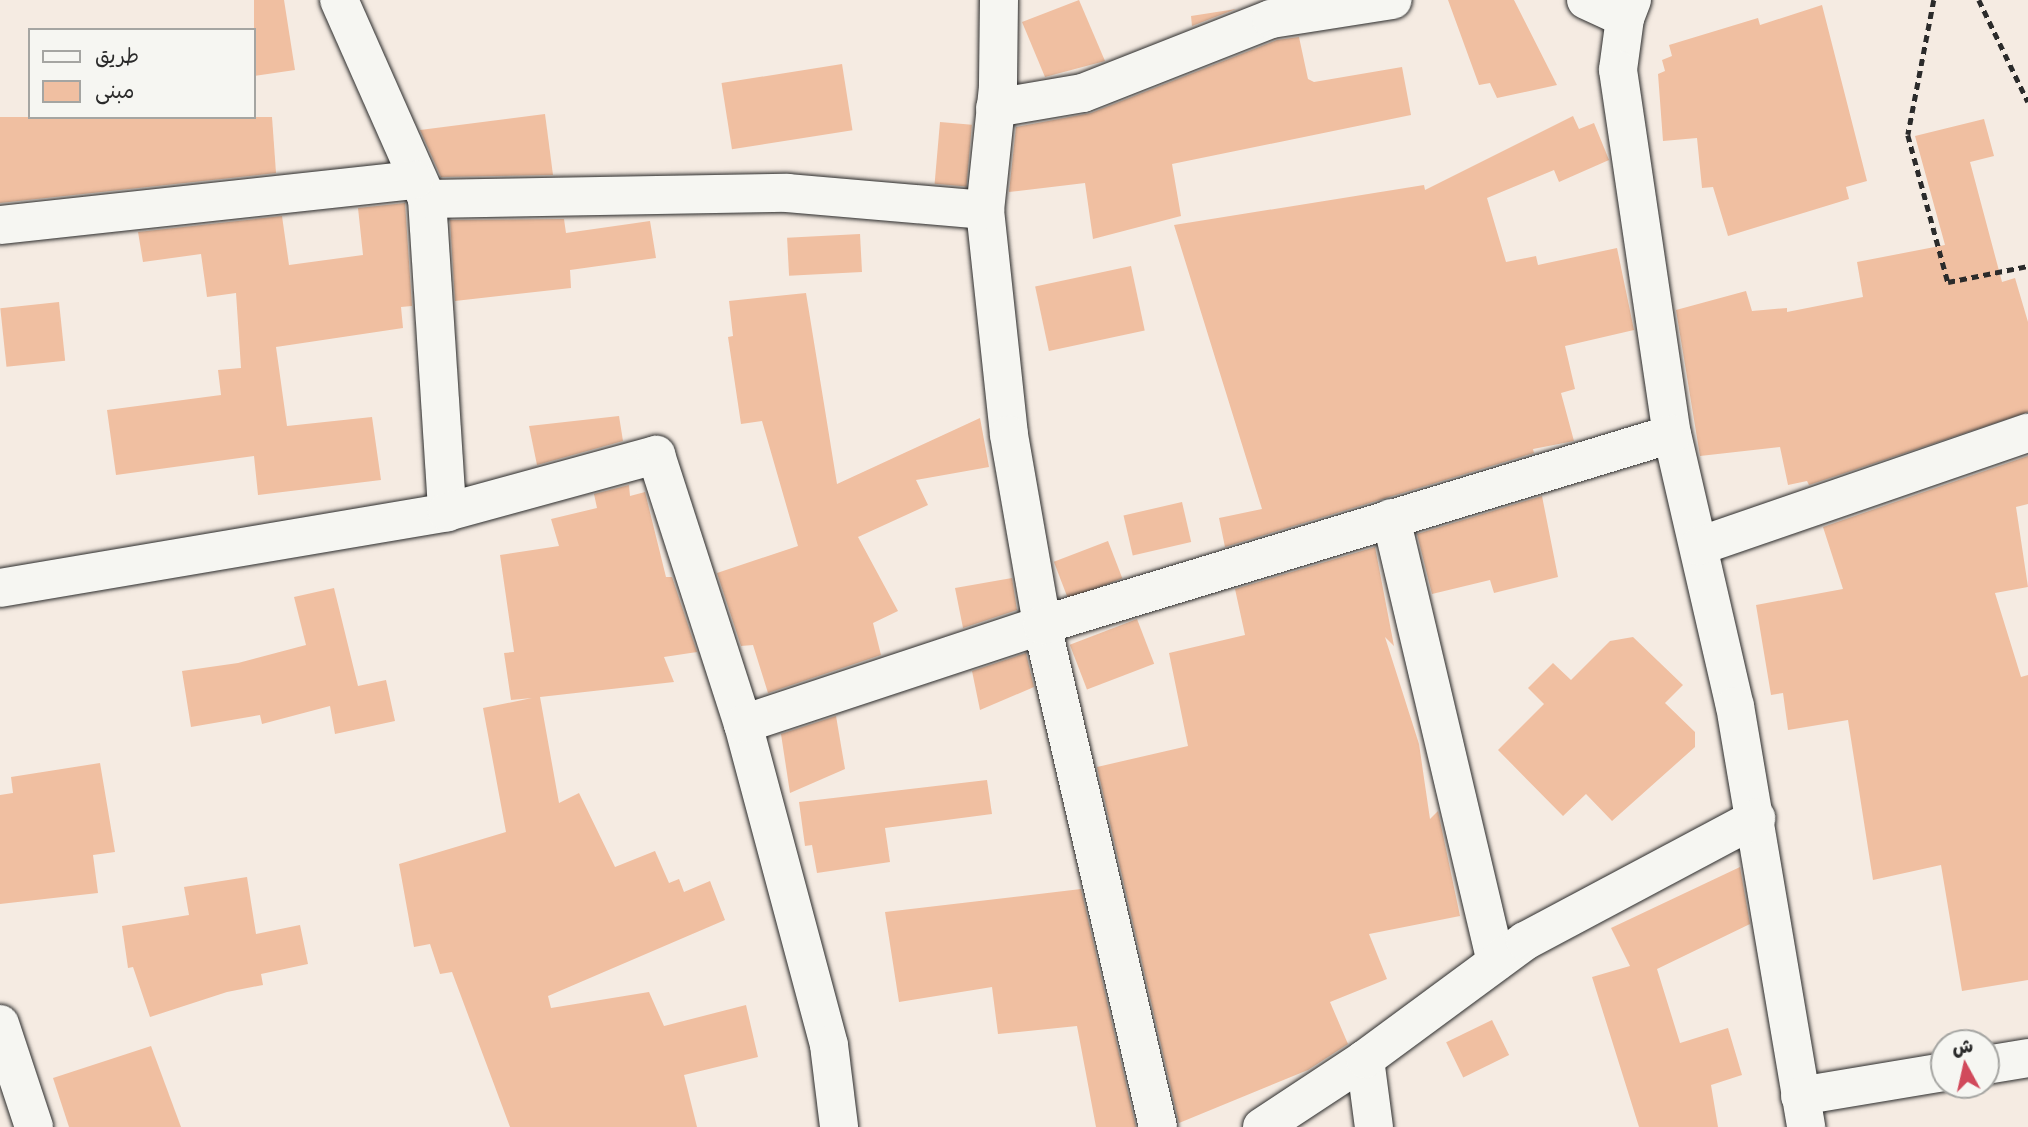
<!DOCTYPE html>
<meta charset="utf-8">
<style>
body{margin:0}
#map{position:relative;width:2028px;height:1127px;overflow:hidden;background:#f5ebe2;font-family:"Playpen Sans","Playpen Sans Arabic",sans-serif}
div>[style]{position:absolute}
.building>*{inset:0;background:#f0bfa1;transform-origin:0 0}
.path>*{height:4.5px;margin-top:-2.25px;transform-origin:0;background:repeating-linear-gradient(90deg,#2b2b2b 0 7px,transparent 0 12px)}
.roads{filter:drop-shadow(0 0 2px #2b2b2b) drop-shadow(0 0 2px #2b2b2b)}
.minor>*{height:38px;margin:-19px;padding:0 19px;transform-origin:19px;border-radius:19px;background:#f6f6f2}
span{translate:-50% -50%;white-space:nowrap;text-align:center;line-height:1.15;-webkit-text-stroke:7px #f6f6f2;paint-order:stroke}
.legend{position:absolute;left:28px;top:28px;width:228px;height:91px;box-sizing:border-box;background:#f6f6f2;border:2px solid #a5a5a2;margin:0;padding:9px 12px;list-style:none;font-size:21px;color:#2b2b2b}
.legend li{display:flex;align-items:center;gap:14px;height:35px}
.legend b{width:35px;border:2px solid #a5a5a2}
.north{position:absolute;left:1930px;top:1029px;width:70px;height:70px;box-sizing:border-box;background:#f6f6f2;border:2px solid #a5a5a2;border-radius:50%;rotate:352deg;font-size:19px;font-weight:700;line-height:28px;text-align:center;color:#2b2b2b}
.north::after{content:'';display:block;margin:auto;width:24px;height:32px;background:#d1495b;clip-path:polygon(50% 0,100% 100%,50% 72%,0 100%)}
</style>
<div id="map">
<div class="building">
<div style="clip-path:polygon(254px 0,284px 0,295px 70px,254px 76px)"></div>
<div style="clip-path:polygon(1079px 0,1105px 61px,1045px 77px,1022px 22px)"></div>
<div style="clip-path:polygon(1448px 0,1514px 0,1557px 85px,1497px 98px,1490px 83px,1479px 85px)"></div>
<div style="clip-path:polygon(1822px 5px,1867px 181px,1846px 187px,1849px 199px,1728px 236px,1713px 187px,1702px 188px,1697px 138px,1663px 141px,1658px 74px,1665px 71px,1662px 60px,1672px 56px,1669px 45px,1758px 18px,1760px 25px)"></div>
<div style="clip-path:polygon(1236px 9px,1192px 26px,1191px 16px)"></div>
<div style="clip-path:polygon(1299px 37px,1308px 79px,1314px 82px,1402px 67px,1411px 115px,1172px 164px,1181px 216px,1093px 239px,1085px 183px,1009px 192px,1016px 127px,1091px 113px,1277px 40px)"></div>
<div style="left:842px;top:64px;width:67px;height:122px;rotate:81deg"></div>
<div style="clip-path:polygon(545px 114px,553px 175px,441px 177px,420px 130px)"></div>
<div style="clip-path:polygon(1573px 116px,1579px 129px,1594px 123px,1609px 160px,1559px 182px,1554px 170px,1487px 198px,1506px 262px,1536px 256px,1538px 265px,1617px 248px,1634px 330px,1565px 346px,1575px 389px,1561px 393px,1574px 441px,1533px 449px,1534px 453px,1225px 547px,1219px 518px,1262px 509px,1174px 225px,1424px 185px,1425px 190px)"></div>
<div style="clip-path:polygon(0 117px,272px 117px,276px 173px,0 203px)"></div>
<div style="clip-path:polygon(1984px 119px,1994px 156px,1970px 162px,2002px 282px,2015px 278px,2028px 322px,2028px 412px,1809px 485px,1807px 481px,1788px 485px,1780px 447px,1700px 456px,1676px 310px,1746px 291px,1752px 311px,1787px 308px,1787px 312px,1863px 297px,1857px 262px,1945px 245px,1915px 136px)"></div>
<div style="left:940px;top:122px;width:32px;height:62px;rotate:5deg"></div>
<div style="clip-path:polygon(405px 203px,412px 306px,401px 307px,403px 328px,276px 347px,287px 426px,372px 417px,381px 480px,258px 495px,254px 456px,116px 475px,107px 410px,221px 395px,218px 370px,241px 368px,236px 293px,207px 297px,201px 254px,143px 262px,138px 232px,282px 216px,289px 265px,363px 255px,358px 208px)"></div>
<div style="clip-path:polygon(564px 219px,566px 233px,650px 221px,656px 258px,570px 270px,571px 288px,455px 301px,450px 220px)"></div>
<div style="left:860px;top:234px;width:38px;height:73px;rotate:87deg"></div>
<div style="left:1131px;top:266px;width:66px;height:98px;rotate:78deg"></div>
<div style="clip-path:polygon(806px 293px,837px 484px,980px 418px,989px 467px,916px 480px,928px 505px,858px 537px,898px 611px,873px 623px,881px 655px,768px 693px,753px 645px,741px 646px,717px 573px,798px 546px,762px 421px,741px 424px,728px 337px,733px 336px,729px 301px)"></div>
<div style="left:59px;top:302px;width:59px;height:59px;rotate:84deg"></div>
<div style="clip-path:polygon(619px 416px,623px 441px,537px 465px,529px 426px)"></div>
<div style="clip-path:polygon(2028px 456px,2028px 504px,2016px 507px,2028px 587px,1995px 593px,2021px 677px,2028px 675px,2028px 980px,1962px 991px,1941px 865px,1873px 880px,1848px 720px,1788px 730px,1783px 693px,1771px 695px,1756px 605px,1843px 589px,1823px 527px)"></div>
<div style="clip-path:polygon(629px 485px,630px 496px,645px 492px,666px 577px,672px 577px,697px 652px,664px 657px,674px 682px,540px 697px,559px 803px,579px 793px,615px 867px,655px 851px,669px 883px,679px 879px,684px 892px,710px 881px,725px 920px,548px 996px,551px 1008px,649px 992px,664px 1026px,746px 1005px,758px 1057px,684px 1075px,697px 1127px,510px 1127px,452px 972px,440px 974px,430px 944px,414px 947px,399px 864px,506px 832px,483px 708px,532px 698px,511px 700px,504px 653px,514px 652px,500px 555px,559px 546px,551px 519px,597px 508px,594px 494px)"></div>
<div style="clip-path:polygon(1542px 496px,1558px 577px,1494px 593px,1490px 580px,1432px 594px,1417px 534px)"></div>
<div style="left:1182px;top:502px;width:41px;height:60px;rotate:77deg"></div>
<div style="left:1108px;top:541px;width:40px;height:58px;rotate:69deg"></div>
<div style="clip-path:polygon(1375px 547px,1394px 646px,1385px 637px,1419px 744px,1430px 819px,1438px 811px,1460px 916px,1369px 934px,1387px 979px,1330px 1002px,1348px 1044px,1308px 1070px,1179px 1123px,1097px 767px,1188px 746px,1169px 653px,1245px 635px,1235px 589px)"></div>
<div style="clip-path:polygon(1012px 578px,1017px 610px,963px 628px,955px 588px)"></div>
<div style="clip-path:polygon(334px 588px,358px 686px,386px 680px,395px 721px,335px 734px,330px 706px,262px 724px,260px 715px,191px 727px,182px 671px,238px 663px,306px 645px,294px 597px)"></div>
<div style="left:1137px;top:619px;width:48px;height:72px;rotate:69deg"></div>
<div style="clip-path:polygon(1633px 637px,1683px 685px,1665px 703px,1695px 732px,1695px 747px,1612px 821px,1586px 794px,1563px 816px,1498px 750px,1544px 704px,1528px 688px,1553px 663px,1571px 680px,1610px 641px)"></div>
<div style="clip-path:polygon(1026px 653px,1034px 687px,980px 710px,972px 671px)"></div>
<div style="clip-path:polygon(836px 716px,845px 769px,790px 793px,781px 734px)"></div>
<div style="clip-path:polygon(100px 763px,115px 852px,93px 855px,98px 893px,0 904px,0 795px,13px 793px,11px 777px)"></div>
<div style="clip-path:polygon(987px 780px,992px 814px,885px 828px,890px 862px,817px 873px,812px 845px,805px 846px,799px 802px)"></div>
<div style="clip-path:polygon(1740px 867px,1750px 924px,1657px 969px,1680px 1043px,1728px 1028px,1742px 1075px,1711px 1085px,1718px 1127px,1639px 1127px,1592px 977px,1630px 966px,1611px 928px)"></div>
<div style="clip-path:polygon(247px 877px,256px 934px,300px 925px,308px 964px,261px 974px,263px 985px,227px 992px,150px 1017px,133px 967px,128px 968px,122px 926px,189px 915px,184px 887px)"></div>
<div style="clip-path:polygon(1081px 889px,1136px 1127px,1096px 1127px,1077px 1026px,998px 1034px,992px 987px,899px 1002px,885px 912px)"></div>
<div style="left:1492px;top:1020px;width:39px;height:51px;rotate:64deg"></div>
<div style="clip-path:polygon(151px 1046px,181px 1127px,69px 1127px,53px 1078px)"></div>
</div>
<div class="path">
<div style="left:1934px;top:0;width:137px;rotate:100.9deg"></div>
<div style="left:1908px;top:135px;width:152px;rotate:74.8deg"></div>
<div style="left:1948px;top:282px;width:82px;rotate:-11.3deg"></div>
<div style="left:1979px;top:0;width:113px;rotate:64.3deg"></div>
</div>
<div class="roads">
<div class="minor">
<div style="left:339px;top:0;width:218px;rotate:66.1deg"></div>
<div style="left:427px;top:199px;width:314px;rotate:86.3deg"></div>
<div style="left:999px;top:0;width:87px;rotate:90.7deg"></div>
<div style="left:998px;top:87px;width:124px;rotate:96deg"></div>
<div style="left:985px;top:210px;width:226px;rotate:83.9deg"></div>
<div style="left:1009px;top:435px;width:193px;rotate:80.1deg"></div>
<div style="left:1042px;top:625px;width:515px;rotate:76.99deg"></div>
<div style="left:1586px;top:0;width:43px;rotate:24.8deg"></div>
<div style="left:1632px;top:0;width:19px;rotate:111deg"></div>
<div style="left:1625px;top:18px;width:52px;rotate:97.7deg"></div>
<div style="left:1618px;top:70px;width:368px;rotate:81.6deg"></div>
<div style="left:1672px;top:434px;width:279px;rotate:77deg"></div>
<div style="left:1735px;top:706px;width:427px;rotate:80.4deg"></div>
<div style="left:995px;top:108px;width:89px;rotate:-9.7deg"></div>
<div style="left:1083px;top:93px;width:202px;rotate:-21.5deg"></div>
<div style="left:1271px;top:19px;width:123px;rotate:-8.9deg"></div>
<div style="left:427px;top:199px;width:360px;rotate:-1deg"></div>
<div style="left:787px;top:193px;width:199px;rotate:4.9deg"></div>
<div style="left:0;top:225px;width:417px;rotate:-6.2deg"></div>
<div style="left:1391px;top:518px;width:456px;rotate:76.7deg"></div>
<div style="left:1699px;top:546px;width:348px;rotate:-19deg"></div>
<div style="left:0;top:588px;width:453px;rotate:-9.6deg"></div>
<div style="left:447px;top:512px;width:217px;rotate:-15.3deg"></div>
<div style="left:656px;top:455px;width:283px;rotate:72.1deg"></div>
<div style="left:743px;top:724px;width:332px;rotate:75deg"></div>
<div style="left:829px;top:1045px;width:83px;rotate:83deg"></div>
<div style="left:743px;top:724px;width:315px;rotate:-18.3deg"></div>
<div style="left:1042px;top:625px;width:658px;rotate:-16.87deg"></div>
<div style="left:0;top:1024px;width:108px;rotate:71.7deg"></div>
<div style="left:1365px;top:1059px;width:69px;rotate:82.5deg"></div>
<div style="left:1986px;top:1065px;width:43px;rotate:-9.5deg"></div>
<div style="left:1800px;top:1096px;width:146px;rotate:-9.5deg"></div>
<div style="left:1262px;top:1127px;width:123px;rotate:-33.4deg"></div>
<div style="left:1365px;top:1059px;width:199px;rotate:-36.4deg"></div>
<div style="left:1525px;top:941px;width:262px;rotate:-28deg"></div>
</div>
</div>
<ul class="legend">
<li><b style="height:9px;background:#f6f6f2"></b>طريق</li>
<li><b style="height:19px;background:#f0bfa1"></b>مبنى</li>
</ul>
<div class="north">ش</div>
</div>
